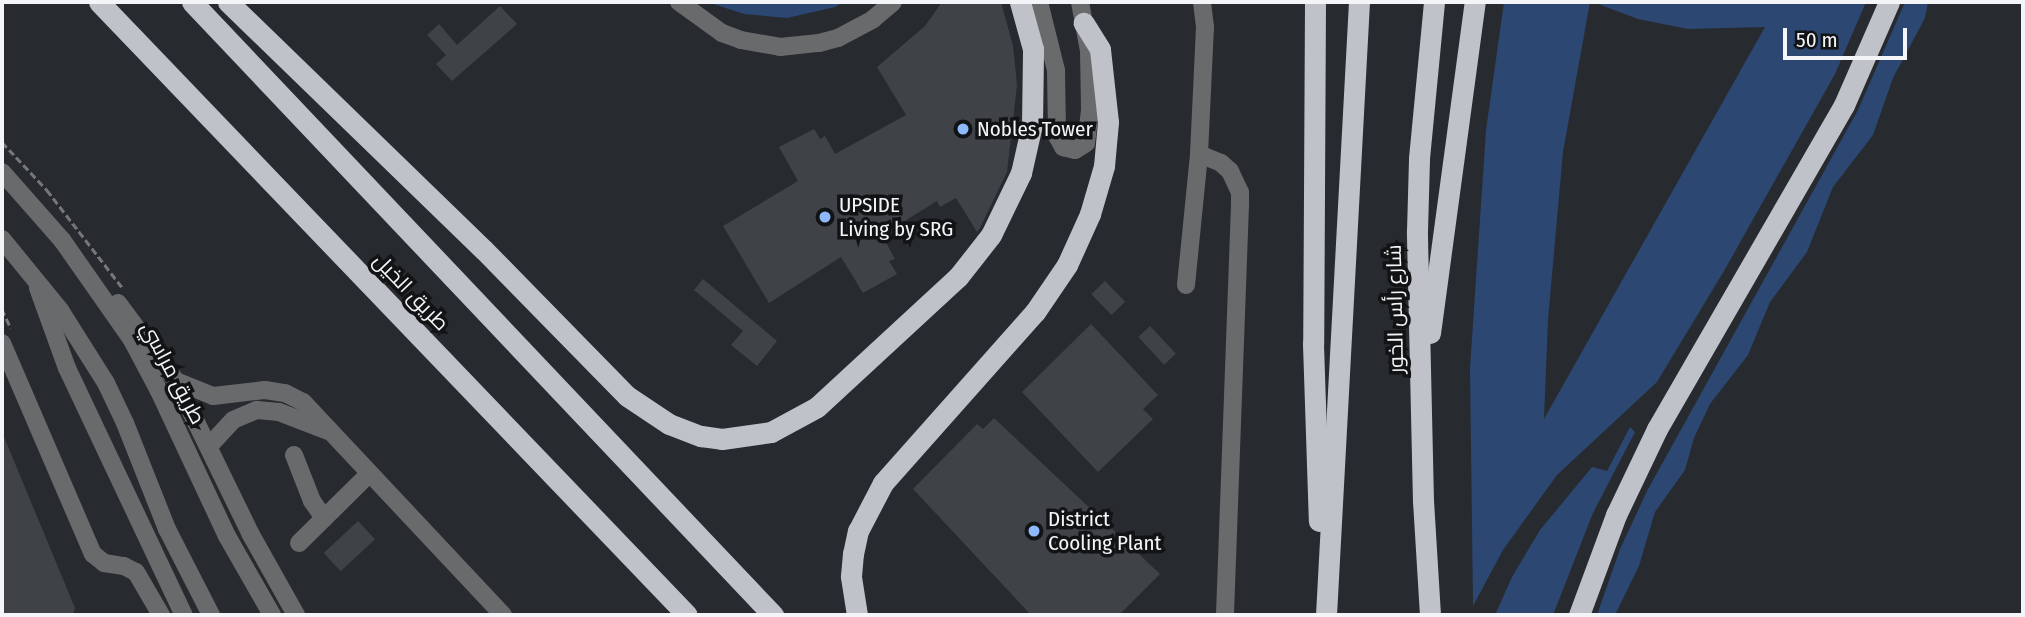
<!DOCTYPE html>
<meta charset="utf-8">
<style>
body{margin:0}
#map{position:relative;width:2025px;height:617px;overflow:hidden;background:#272a2f;font-family:"Fira Sans Condensed",Cairo,sans-serif}
div>[style]{position:absolute}
.green>*{inset:0;background:#2b4772}
.building>*{inset:0;background:#3f4247;transform-origin:0 0}
.path>*{height:2.5px;margin-top:-1.25px;transform-origin:0;background:repeating-linear-gradient(90deg,#75777c 0 7px,transparent 0 10.5px)}
.minor>*{height:18px;margin:-9px;padding:0 9px;transform-origin:9px;border-radius:9px;background:#686a6c}
.highway>*{height:21px;margin:-10.5px;padding:0 10.5px;transform-origin:10.5px;border-radius:10.5px;background:#bfc3c9}
.dots>*{width:19px;height:19px;translate:-50% -50%;box-sizing:border-box;border:4px solid #111315;border-radius:50%}
span{translate:-50% -50%;white-space:nowrap;text-align:center;line-height:1.15;-webkit-text-stroke:7px #111315;paint-order:stroke}
.poi-label{font-size:21px;color:#f3f5f8}
.left{translate:0 -50%;text-align:left}
.street-label{font-size:21px;color:#f3f5f8}
.frame{position:absolute;inset:0;border:4px solid #f3f5f8;pointer-events:none}
.scale{position:absolute;left:1783px;top:28px;width:124px;height:32px;box-sizing:border-box;border:4px solid #f3f5f8;border-top:0;padding-left:9px;font-size:21px;line-height:24px;white-space:nowrap;color:#f3f5f8;-webkit-text-stroke:5px #111315;paint-order:stroke}
</style>
<div id="map">
<div class="green">
<div style="clip-path:polygon(707px 2px,844px 2px,835px 7px,787px 18px,744px 14px)"></div>
<div style="clip-path:polygon(1504px 2px,1590px 2px,1563px 152px,1548px 320px,1544px 419px,1765px 27px,1688px 29px,1638px 19px,1593px 2px,1866px 2px,1835px 74px,1724px 271px,1657px 382px,1557px 475px,1503px 550px,1473px 606px,1470px 368px,1486px 130px)"></div>
<div style="clip-path:polygon(1905px 2px,1928px 2px,1925px 18px,1893px 78px,1873px 135px,1833px 187px,1807px 252px,1770px 302px,1748px 355px,1710px 404px,1694px 438px,1685px 470px,1655px 512px,1639px 566px,1615px 615px,1597px 615px,1620px 549px,1647px 491px,1858px 110px)"></div>
<div style="clip-path:polygon(1630px 427px,1635px 432px,1593px 513px,1553px 615px,1495px 615px,1512px 577px,1540px 530px,1592px 467px,1607px 471px)"></div>
</div>
<div class="building">
<div style="clip-path:polygon(942px 2px,1001px 2px,1013px 46px,1017px 85px,1007px 172px,980px 228px,977px 232px,956px 198px,940px 207px,937px 201px,882px 235px,895px 259px,889px 261px,897px 274px,863px 293px,841px 257px,769px 303px,723px 226px,798px 181px,779px 147px,814px 129px,820px 139px,825px 136px,835px 154px,906px 115px,877px 67px,925px 26px)"></div>
<div style="clip-path:polygon(500px 6px,517px 24px,452px 81px,436px 64px,446px 55px,427px 35px,439px 24px,457px 45px)"></div>
<div style="clip-path:polygon(703px 279px,777px 341px,757px 366px,731px 345px,743px 331px,694px 290px)"></div>
<div style="left:1105px;top:281px;width:29px;height:19px;rotate:46deg"></div>
<div style="clip-path:polygon(1091px 324px,1158px 395px,1143px 409px,1153px 419px,1098px 472px,1022px 392px)"></div>
<div style="left:1150px;top:326px;width:38px;height:16px;rotate:47deg"></div>
<div style="clip-path:polygon(994px 418px,1160px 574px,1119px 615px,1031px 615px,913px 489px,977px 424px,983px 429px)"></div>
<div style="clip-path:polygon(2px 432px,75px 608px,73px 615px,2px 615px)"></div>
<div style="left:358px;top:521px;width:25px;height:47px;rotate:47deg"></div>
</div>
<div class="path">
<div style="left:2px;top:142px;width:66px;rotate:46.8deg"></div>
<div style="left:47px;top:190px;width:123px;rotate:52.3deg"></div>
<div style="left:2px;top:309px;width:21px;rotate:65deg"></div>
</div>
<div class="minor">
<div style="left:679px;top:2px;width:53px;rotate:35.8deg"></div>
<div style="left:722px;top:33px;width:20px;rotate:20deg"></div>
<div style="left:741px;top:40px;width:40px;rotate:10deg"></div>
<div style="left:780px;top:47px;width:39px;rotate:-6deg"></div>
<div style="left:819px;top:43px;width:20px;rotate:-15deg"></div>
<div style="left:838px;top:38px;width:40px;rotate:-28deg"></div>
<div style="left:873px;top:19px;width:26px;rotate:-40deg"></div>
<div style="left:1039px;top:2px;width:70px;rotate:76deg"></div>
<div style="left:1056px;top:70px;width:66px;rotate:89.1deg"></div>
<div style="left:1057px;top:136px;width:13px;rotate:61deg"></div>
<div style="left:1063px;top:147px;width:12px;rotate:14deg"></div>
<div style="left:1075px;top:150px;width:13px;rotate:-32deg"></div>
<div style="left:1086px;top:143px;width:35px;rotate:-83deg"></div>
<div style="left:1090px;top:108px;width:57px;rotate:-91deg"></div>
<div style="left:1089px;top:51px;width:50px;rotate:-100.4deg"></div>
<div style="left:1199px;top:154px;width:24px;rotate:22deg"></div>
<div style="left:1221px;top:163px;width:12px;rotate:42deg"></div>
<div style="left:1230px;top:171px;width:23px;rotate:65deg"></div>
<div style="left:1240px;top:192px;width:13px;rotate:90deg"></div>
<div style="left:1240px;top:205px;width:410px;rotate:92.1deg"></div>
<div style="left:2px;top:172px;width:91px;rotate:48.6deg"></div>
<div style="left:62px;top:240px;width:122px;rotate:55deg"></div>
<div style="left:132px;top:340px;width:58px;rotate:62.1deg"></div>
<div style="left:159px;top:391px;width:160px;rotate:64.9deg"></div>
<div style="left:227px;top:536px;width:91px;rotate:60.3deg"></div>
<div style="left:2px;top:239px;width:92px;rotate:50.8deg"></div>
<div style="left:60px;top:310px;width:86px;rotate:57.8deg"></div>
<div style="left:106px;top:383px;width:44px;rotate:64.6deg"></div>
<div style="left:125px;top:423px;width:114px;rotate:68.4deg"></div>
<div style="left:167px;top:529px;width:97px;rotate:62.9deg"></div>
<div style="left:1186px;top:285px;width:132px;rotate:-84.3deg"></div>
<div style="left:1199px;top:154px;width:127px;rotate:-87.3deg"></div>
<div style="left:1205px;top:27px;width:25px;rotate:-97deg"></div>
<div style="left:38px;top:288px;width:85px;rotate:70.1deg"></div>
<div style="left:67px;top:368px;width:273px;rotate:64.7deg"></div>
<div style="left:118px;top:303px;width:97px;rotate:53.4deg"></div>
<div style="left:176px;top:381px;width:169px;rotate:64deg"></div>
<div style="left:250px;top:533px;width:94px;rotate:60.7deg"></div>
<div style="left:2px;top:343px;width:230px;rotate:66.7deg"></div>
<div style="left:93px;top:554px;width:14px;rotate:39deg"></div>
<div style="left:104px;top:563px;width:20px;rotate:9deg"></div>
<div style="left:124px;top:566px;width:13px;rotate:27deg"></div>
<div style="left:136px;top:572px;width:50px;rotate:59.8deg"></div>
<div style="left:176px;top:381px;width:40px;rotate:22deg"></div>
<div style="left:213px;top:396px;width:52px;rotate:-6.6deg"></div>
<div style="left:265px;top:390px;width:20px;rotate:9deg"></div>
<div style="left:285px;top:393px;width:20px;rotate:27deg"></div>
<div style="left:303px;top:402px;width:292px;rotate:46.8deg"></div>
<div style="left:209px;top:446px;width:35px;rotate:-47deg"></div>
<div style="left:233px;top:420px;width:26px;rotate:-23deg"></div>
<div style="left:257px;top:410px;width:22px;rotate:5deg"></div>
<div style="left:279px;top:412px;width:53px;rotate:21.2deg"></div>
<div style="left:294px;top:455px;width:49px;rotate:68.6deg"></div>
<div style="left:312px;top:501px;width:21px;rotate:55deg"></div>
<div style="left:299px;top:543px;width:98px;rotate:-44.6deg"></div>
</div>
<div class="highway">
<div style="left:99px;top:2px;width:849px;rotate:46.19deg"></div>
<div style="left:192px;top:2px;width:845px;rotate:46.54deg"></div>
<div style="left:228px;top:2px;width:356px;rotate:44.1deg"></div>
<div style="left:484px;top:250px;width:204px;rotate:45.6deg"></div>
<div style="left:627px;top:396px;width:50px;rotate:33.7deg"></div>
<div style="left:669px;top:424px;width:34px;rotate:21deg"></div>
<div style="left:701px;top:436px;width:21px;rotate:8deg"></div>
<div style="left:722px;top:439px;width:49px;rotate:-8.1deg"></div>
<div style="left:771px;top:432px;width:52px;rotate:-28.5deg"></div>
<div style="left:817px;top:407px;width:192px;rotate:-42.7deg"></div>
<div style="left:958px;top:277px;width:53px;rotate:-51.8deg"></div>
<div style="left:991px;top:235px;width:69px;rotate:-64.2deg"></div>
<div style="left:1021px;top:173px;width:50px;rotate:-77.3deg"></div>
<div style="left:1032px;top:124px;width:75px;rotate:-89.2deg"></div>
<div style="left:1033px;top:49px;width:49px;rotate:-105.5deg"></div>
<div style="left:1315px;top:2px;width:342px;rotate:90.3deg"></div>
<div style="left:1313px;top:344px;width:177px;rotate:88.1deg"></div>
<div style="left:1430px;top:333px;width:334px;rotate:-82.3deg"></div>
<div style="left:857px;top:615px;width:39px;rotate:-99deg"></div>
<div style="left:851px;top:576px;width:22px;rotate:-85deg"></div>
<div style="left:853px;top:554px;width:24px;rotate:-78deg"></div>
<div style="left:858px;top:531px;width:54px;rotate:-62.5deg"></div>
<div style="left:883px;top:483px;width:229px;rotate:-48.4deg"></div>
<div style="left:1035px;top:312px;width:57px;rotate:-55.8deg"></div>
<div style="left:1067px;top:265px;width:56px;rotate:-65.7deg"></div>
<div style="left:1090px;top:214px;width:50px;rotate:-73.7deg"></div>
<div style="left:1104px;top:166px;width:44px;rotate:-84.8deg"></div>
<div style="left:1108px;top:122px;width:73px;rotate:-96.3deg"></div>
<div style="left:1100px;top:49px;width:31px;rotate:-122deg"></div>
<div style="left:1326px;top:615px;width:614px;rotate:-86.92deg"></div>
<div style="left:1430px;top:615px;width:114px;rotate:-93.5deg"></div>
<div style="left:1423px;top:501px;width:270px;rotate:-91.3deg"></div>
<div style="left:1417px;top:231px;width:73px;rotate:-88.4deg"></div>
<div style="left:1419px;top:158px;width:157px;rotate:-84.5deg"></div>
<div style="left:1579px;top:615px;width:107px;rotate:-69.7deg"></div>
<div style="left:1616px;top:515px;width:95px;rotate:-64.5deg"></div>
<div style="left:1657px;top:429px;width:374px;rotate:-60deg"></div>
<div style="left:1844px;top:105px;width:112px;rotate:-66.4deg"></div>
</div>
<div class="dots">
<div style="left:963px;top:129px;background:#8db9fc"></div>
<div style="left:825px;top:217px;background:#8db9fc"></div>
<div style="left:1034px;top:531px;background:#8db9fc"></div>
</div>
<div class="poi-label">
<span class="left" style="left:977px;top:129px">Nobles Tower</span>
<span class="left" style="left:839px;top:217px">UPSIDE<br>Living by SRG</span>
<span class="left" style="left:1048px;top:531px">District<br>Cooling Plant</span>
</div>
<div class="street-label">
<span style="left:411px;top:292px;rotate:46deg">طريق الخيل</span>
<span style="left:1395px;top:309px;rotate:-91deg">شارع رأس الخور</span>
<span style="left:173px;top:373px;rotate:62deg">طريق مراسي</span>
</div>
<div class="frame"></div>
<div class="scale">50 m</div>
</div>
